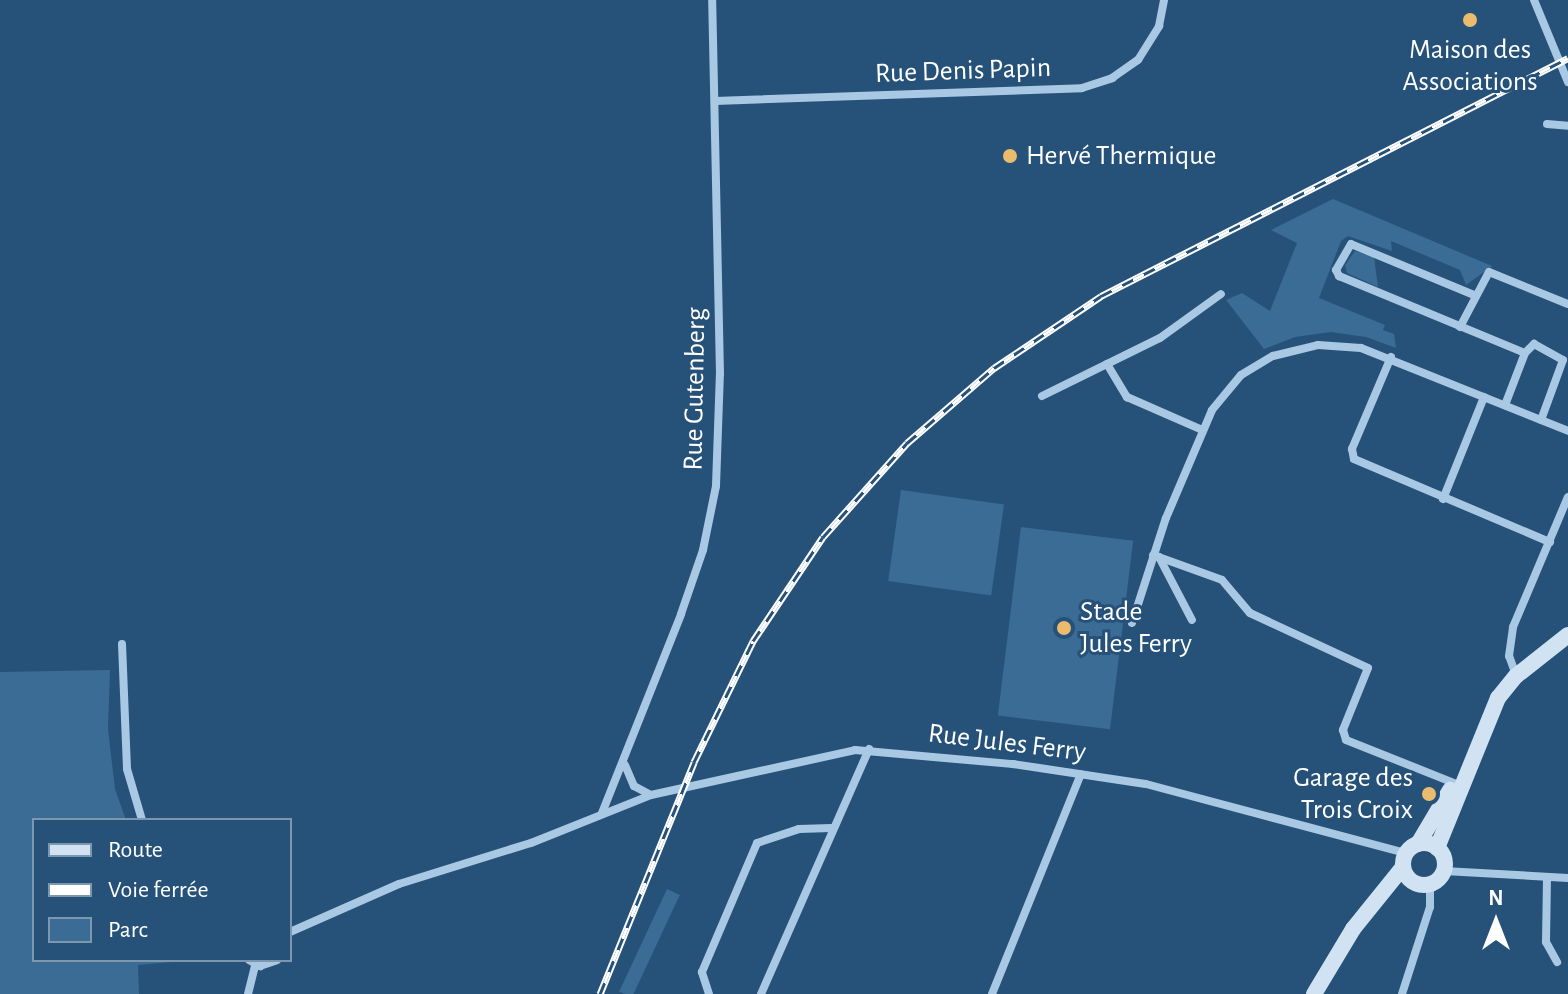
<!DOCTYPE html>
<meta charset="utf-8">
<style>
body{margin:0}
#map{position:relative;width:1568px;height:994px;overflow:hidden;background:#265279;font-family:"Alegreya Sans",sans-serif}
div>[style]{position:absolute}
.green>*{inset:0;background:#3a6c96;transform-origin:0 0}
.street>*{height:8px;margin:-4px;padding:0 4px;transform-origin:4px;border-radius:4px;background:#a9c8e3}
.secondary>*{height:16px;margin:-8px;padding:0 8px;transform-origin:8px;border-radius:8px;background:#d1e3f3}
.secondary>.ring{margin:-8px;padding:0;box-sizing:content-box;background:none;border:16px solid #d1e3f3;border-radius:50%}
.rail>*{height:7px;margin-top:-3.5px;transform-origin:0;background:repeating-linear-gradient(90deg,#265279 0 12px,#fff 0 24px);box-sizing:border-box;border-block:2px solid #fff}
.dots>*{width:22px;height:22px;translate:-50% -50%;box-sizing:border-box;border:4px solid #265279;border-radius:50%}
span{translate:-50% -50%;white-space:nowrap;text-align:center;line-height:1.15;-webkit-text-stroke:6px #265279;paint-order:stroke}
.poi-label{font-size:28px;color:#fff}
.left{translate:0 -50%;text-align:left}
.right{translate:-100% -50%;text-align:right}
.street-label{font-size:28px;color:#fff}
.legend{position:absolute;left:32px;top:818px;width:260px;height:144px;box-sizing:border-box;background:#265279;border:2px solid #7d97af;margin:0;padding:10px 14px;list-style:none;font-size:24px;color:#fff}
.legend li{display:flex;align-items:center;gap:16px;height:40px}
.legend b{width:40px;border:2px solid #7d97af}
.north{position:absolute;left:1456px;top:882px;width:80px;height:80px;-webkit-text-stroke:6px #265279;paint-order:stroke;rotate:0deg;font-size:22px;font-weight:700;line-height:32px;text-align:center;color:#fff}
.north::after{content:'';display:block;margin:auto;width:28px;height:36px;background:#fff;clip-path:polygon(50% 0,100% 100%,50% 72%,0 100%)}
</style>
<div id="map">
<div class="green">
<div style="clip-path:polygon(1333px 199px,1492px 266px,1491px 267px,1466px 285px,1460px 270px,1391px 241px,1392px 251px,1348px 236px,1341px 241px,1319px 298px,1385px 325px,1383px 330px,1394px 334px,1396px 348px,1366px 337px,1331px 332px,1295px 337px,1264px 349px,1226px 300px,1242px 293px,1270px 311px,1297px 243px,1271px 230px)"></div>
<div style="clip-path:polygon(1355px 251px,1374px 257px,1378px 287px,1347px 273px,1345px 265px)"></div>
<div style="left:901px;top:490px;width:104px;height:92px;rotate:8deg"></div>
<div style="left:1021px;top:527px;width:113px;height:190px;rotate:7deg"></div>
<div style="clip-path:polygon(110px 670px,108px 729px,115px 789px,126px 820px,34px 820px,34px 960px,195px 960px,138px 965px,139px 994px,0 994px,0 672px)"></div>
<div style="left:667px;top:889px;width:14px;height:113px;rotate:25deg"></div>
</div>
<div class="street">
<div style="left:1534px;top:0;width:89px;rotate:67.5deg"></div>
<div style="left:715px;top:101px;width:367px;rotate:-2deg"></div>
<div style="left:1082px;top:88px;width:32px;rotate:-18deg"></div>
<div style="left:1112px;top:78px;width:32px;rotate:-35deg"></div>
<div style="left:1138px;top:60px;width:40px;rotate:-58deg"></div>
<div style="left:1159px;top:26px;width:26px;rotate:-79deg"></div>
<div style="left:1547px;top:124px;width:21px;rotate:5deg"></div>
<div style="left:1474px;top:295px;width:133px;rotate:-157.5deg"></div>
<div style="left:1351px;top:244px;width:30px;rotate:120deg"></div>
<div style="left:1336px;top:270px;width:7px;rotate:63deg"></div>
<div style="left:1339px;top:276px;width:201px;rotate:22.5deg"></div>
<div style="left:1525px;top:353px;width:56px;rotate:111deg"></div>
<div style="left:1460px;top:327px;width:62px;rotate:-62.2deg"></div>
<div style="left:1489px;top:272px;width:85px;rotate:22.1deg"></div>
<div style="left:1525px;top:353px;width:13px;rotate:-45deg"></div>
<div style="left:1534px;top:344px;width:33px;rotate:29deg"></div>
<div style="left:1563px;top:360px;width:64px;rotate:110.1deg"></div>
<div style="left:1391px;top:357px;width:100px;rotate:113deg"></div>
<div style="left:1352px;top:449px;width:10px;rotate:79deg"></div>
<div style="left:1354px;top:459px;width:213px;rotate:23deg"></div>
<div style="left:1107px;top:364px;width:39px;rotate:59deg"></div>
<div style="left:1127px;top:397px;width:82px;rotate:23.7deg"></div>
<div style="left:1042px;top:396px;width:131px;rotate:-26.2deg"></div>
<div style="left:1160px;top:338px;width:75px;rotate:-35.8deg"></div>
<div style="left:1443px;top:499px;width:110px;rotate:-68.1deg"></div>
<div style="left:1153px;top:555px;width:73px;rotate:19.9deg"></div>
<div style="left:1222px;top:580px;width:43px;rotate:49.7deg"></div>
<div style="left:1250px;top:613px;width:130px;rotate:25deg"></div>
<div style="left:1368px;top:668px;width:67px;rotate:112deg"></div>
<div style="left:1343px;top:730px;width:10px;rotate:73deg"></div>
<div style="left:1346px;top:740px;width:122px;rotate:21.7deg"></div>
<div style="left:1159px;top:557px;width:71px;rotate:62.4deg"></div>
<div style="left:1132px;top:623px;width:110px;rotate:-72.1deg"></div>
<div style="left:1166px;top:518px;width:117px;rotate:-66.9deg"></div>
<div style="left:1212px;top:410px;width:45px;rotate:-50.4deg"></div>
<div style="left:1241px;top:375px;width:37px;rotate:-31deg"></div>
<div style="left:1273px;top:356px;width:46px;rotate:-13.7deg"></div>
<div style="left:1318px;top:345px;width:43px;rotate:4deg"></div>
<div style="left:1361px;top:348px;width:223px;rotate:21.8deg"></div>
<div style="left:122px;top:644px;width:125px;rotate:87.7deg"></div>
<div style="left:127px;top:769px;width:53px;rotate:73.6deg"></div>
<div style="left:1516px;top:675px;width:20px;rotate:-110deg"></div>
<div style="left:1509px;top:656px;width:29px;rotate:-82deg"></div>
<div style="left:1513px;top:627px;width:141px;rotate:-67.1deg"></div>
<div style="left:625px;top:765px;width:23px;rotate:67deg"></div>
<div style="left:634px;top:786px;width:19px;rotate:28deg"></div>
<div style="left:602px;top:813px;width:214px;rotate:-68.3deg"></div>
<div style="left:681px;top:614px;width:68px;rotate:-71deg"></div>
<div style="left:703px;top:550px;width:65px;rotate:-78.5deg"></div>
<div style="left:716px;top:486px;width:112px;rotate:-88deg"></div>
<div style="left:720px;top:374px;width:374px;rotate:-91.2deg"></div>
<div style="left:1444px;top:871px;width:124px;rotate:3.2deg"></div>
<div style="left:1547px;top:878px;width:64px;rotate:90.9deg"></div>
<div style="left:1546px;top:942px;width:23px;rotate:61deg"></div>
<div style="left:290px;top:932px;width:119px;rotate:-23.8deg"></div>
<div style="left:399px;top:884px;width:138px;rotate:-17.3deg"></div>
<div style="left:531px;top:843px;width:129px;rotate:-21.8deg"></div>
<div style="left:651px;top:795px;width:209px;rotate:-12.4deg"></div>
<div style="left:855px;top:750px;width:159px;rotate:5.1deg"></div>
<div style="left:1013px;top:764px;width:134px;rotate:8.6deg"></div>
<div style="left:1146px;top:784px;width:268px;rotate:14.9deg"></div>
<div style="left:249px;top:960px;width:13px;rotate:29deg"></div>
<div style="left:260px;top:966px;width:18px;rotate:-19deg"></div>
<div style="left:248px;top:994px;width:30px;rotate:-76deg"></div>
<div style="left:709px;top:994px;width:23px;rotate:-108deg"></div>
<div style="left:702px;top:972px;width:140px;rotate:-66.9deg"></div>
<div style="left:757px;top:843px;width:44px;rotate:-18.4deg"></div>
<div style="left:799px;top:829px;width:32px;rotate:-2deg"></div>
<div style="left:761px;top:994px;width:268px;rotate:-66.2deg"></div>
<div style="left:992px;top:994px;width:237px;rotate:-68deg"></div>
<div style="left:1402px;top:994px;width:91px;rotate:-72.2deg"></div>
<div style="left:1430px;top:907px;width:23px;rotate:-90deg"></div>
</div>
<div class="secondary">
<div class="ring" style="left:1403px;top:843px;width:26px;height:26px"></div>
<div style="left:1418px;top:844px;width:63px;rotate:-59.3deg"></div>
<div style="left:1437px;top:848px;width:162px;rotate:-67.9deg"></div>
<div style="left:1498px;top:698px;width:28px;rotate:-51deg"></div>
<div style="left:1516px;top:676px;width:66px;rotate:-38.3deg"></div>
<div style="left:1314px;top:994px;width:76px;rotate:-59deg"></div>
<div style="left:1353px;top:929px;width:80px;rotate:-51.1deg"></div>
</div>
<div class="rail">
<div style="left:600px;top:994px;width:250px;rotate:-67.9deg"></div>
<div style="left:694px;top:762px;width:135px;rotate:-64deg"></div>
<div style="left:753px;top:641px;width:125px;rotate:-56.1deg"></div>
<div style="left:823px;top:537px;width:126px;rotate:-48.2deg"></div>
<div style="left:907px;top:443px;width:115px;rotate:-40.8deg"></div>
<div style="left:994px;top:368px;width:129px;rotate:-33.9deg"></div>
<div style="left:1101px;top:296px;width:524px;rotate:-27.01deg"></div>
</div>
<div class="dots">
<div style="left:1470px;top:20px;background:#ebbc6e"></div>
<div style="left:1010px;top:156px;background:#ebbc6e"></div>
<div style="left:1064px;top:628px;background:#ebbc6e"></div>
<div style="left:1429px;top:794px;background:#ebbc6e"></div>
</div>
<div class="poi-label">
<span style="left:1470px;top:66px">Maison des<br>Associations</span>
<span class="left" style="left:1026px;top:156px">Hervé Thermique</span>
<span class="left" style="left:1080px;top:628px">Stade<br>Jules Ferry</span>
<span class="right" style="left:1413px;top:794px">Garage des<br>Trois Croix</span>
</div>
<div class="street-label">
<span style="left:963px;top:71px;rotate:-2deg">Rue Denis Papin</span>
<span style="left:695px;top:389px;rotate:-89deg">Rue Gutenberg</span>
<span style="left:1007px;top:743px;rotate:7deg">Rue Jules Ferry</span>
</div>
<ul class="legend">
<li><b style="height:10px;background:#d1e3f3"></b>Route</li>
<li><b style="height:10px;background:#fff"></b>Voie ferrée</li>
<li><b style="height:22px;background:#3a6c96"></b>Parc</li>
</ul>
<div class="north">N</div>
</div>
